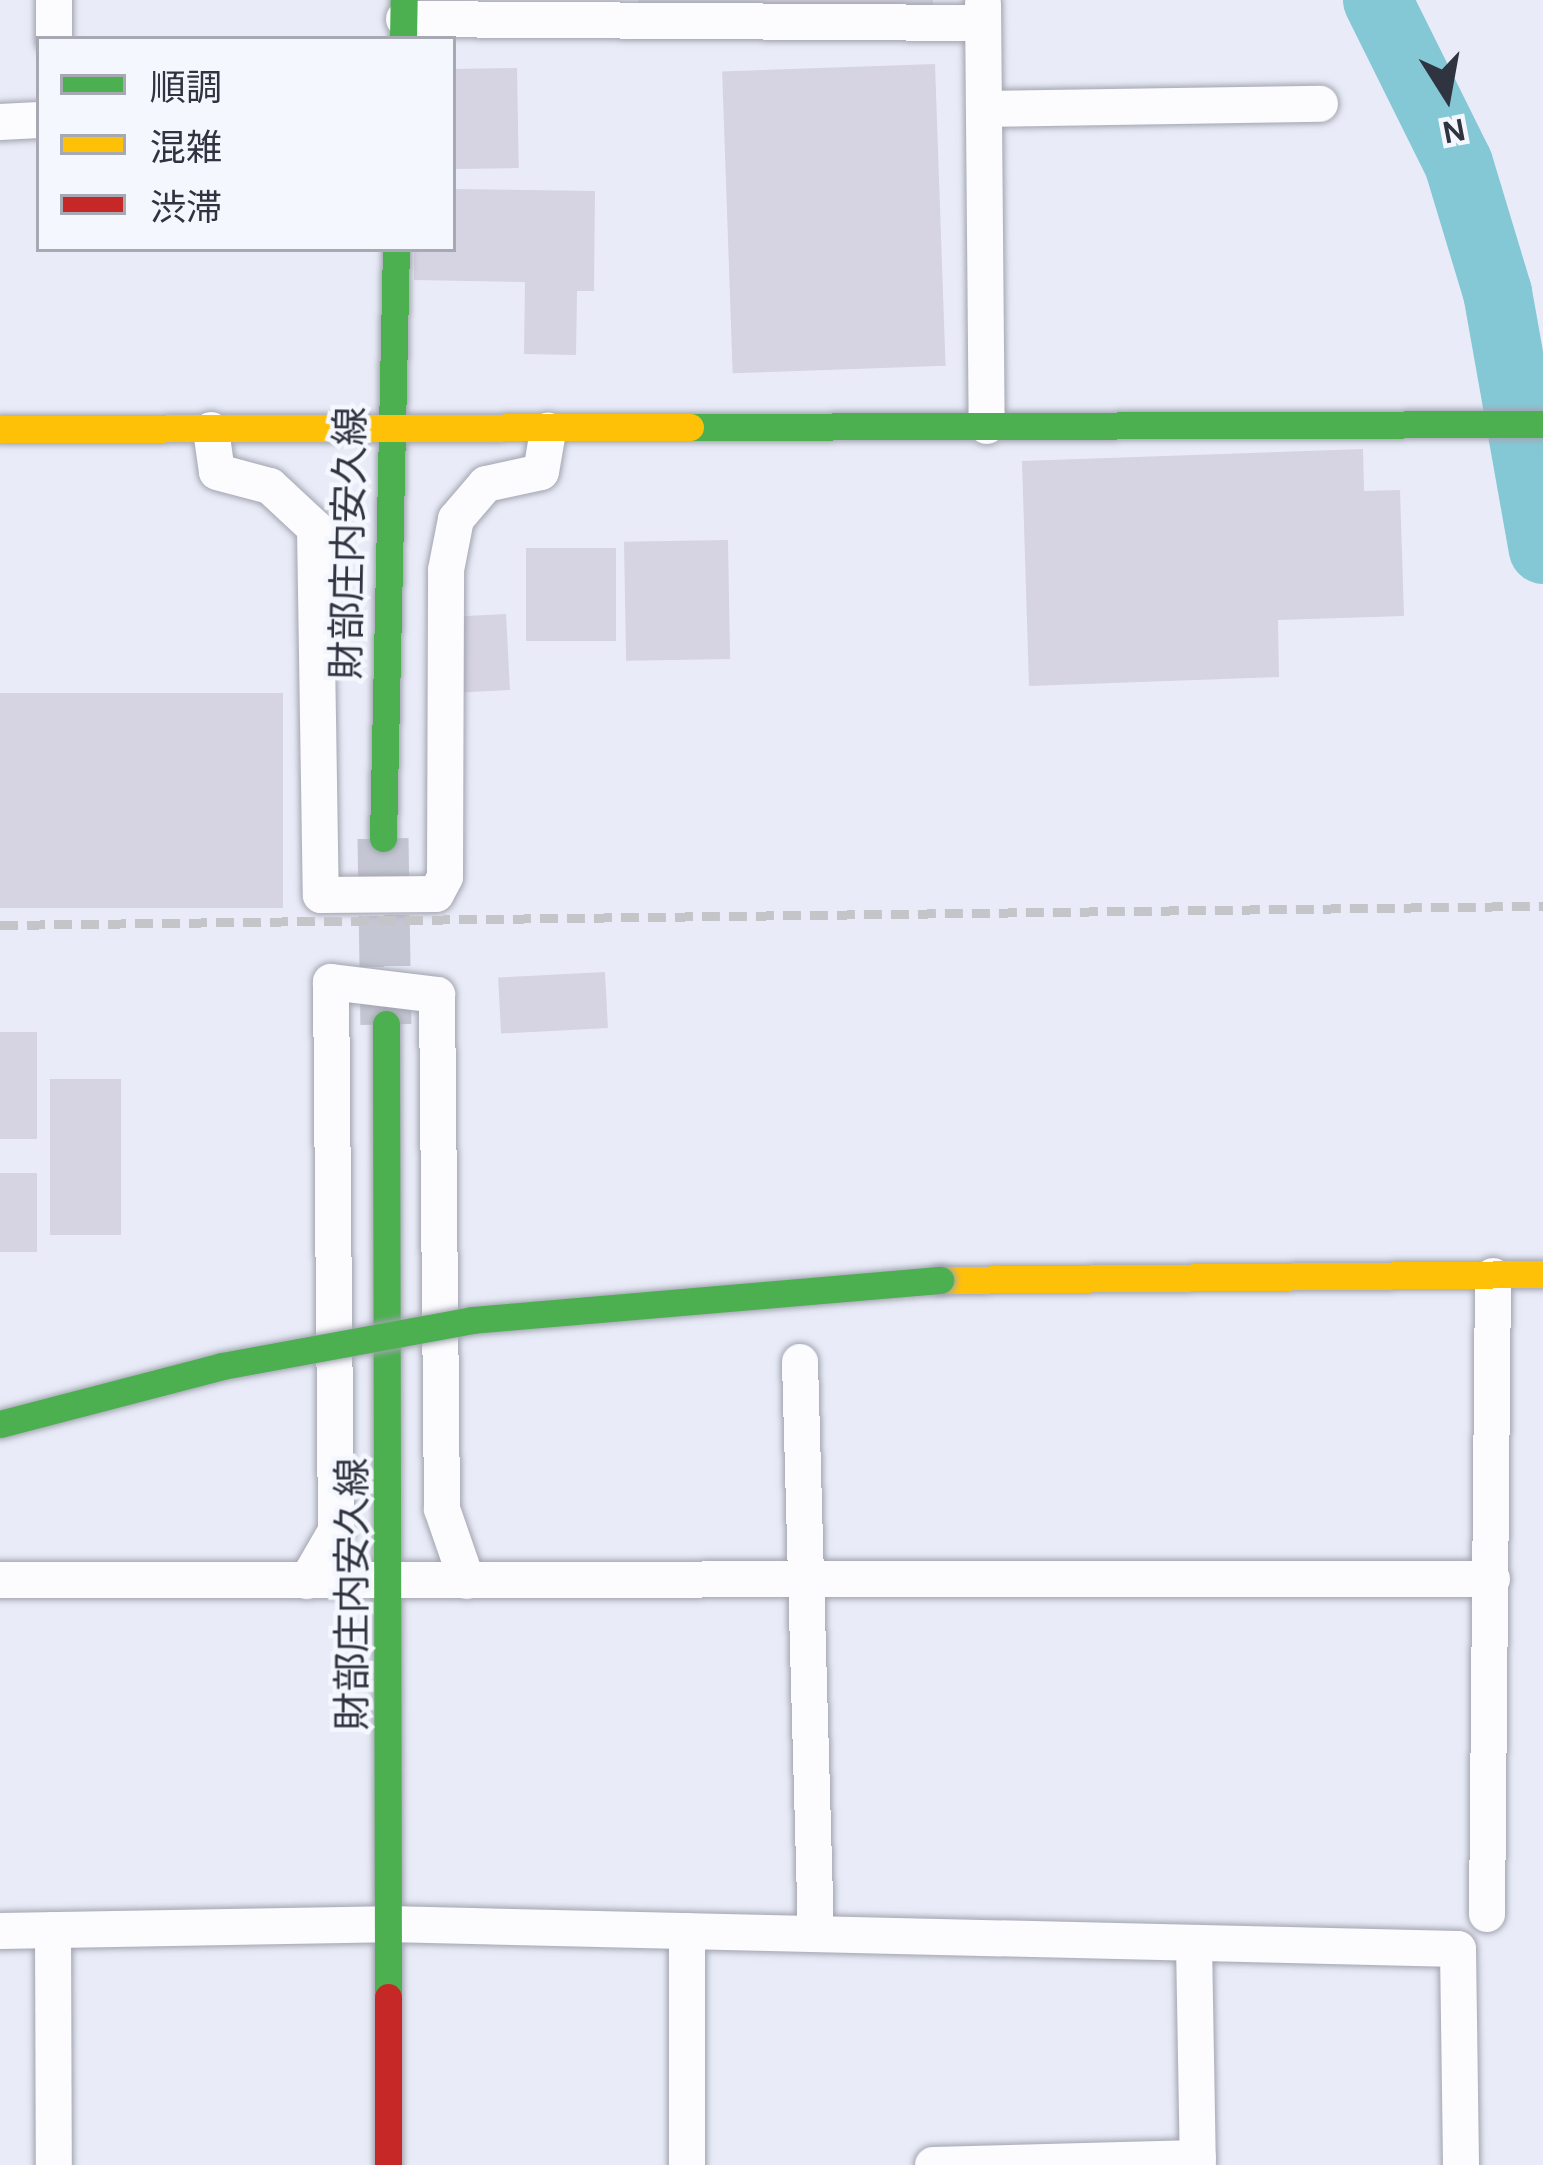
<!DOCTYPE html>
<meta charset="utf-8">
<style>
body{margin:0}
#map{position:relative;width:1543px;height:2165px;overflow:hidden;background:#e9ecf8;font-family:Karla,"Noto Sans JP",sans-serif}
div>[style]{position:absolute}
.river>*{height:69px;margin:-34.5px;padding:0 34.5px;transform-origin:34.5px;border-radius:34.5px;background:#84c8d6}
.building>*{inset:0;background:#d6d3e2;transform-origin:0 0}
.secondary-tunnel>*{height:51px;margin-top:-25.5px;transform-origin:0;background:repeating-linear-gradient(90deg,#c4c7d3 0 51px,transparent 0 77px)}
.roads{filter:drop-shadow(0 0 3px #a1a4af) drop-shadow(0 0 3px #a1a4af)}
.street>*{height:36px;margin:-18px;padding:0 18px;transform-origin:18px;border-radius:18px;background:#fcfcfe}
.fast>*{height:27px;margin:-13.5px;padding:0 13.5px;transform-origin:13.5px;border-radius:13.5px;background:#4caf50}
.slow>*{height:27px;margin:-13.5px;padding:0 13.5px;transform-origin:13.5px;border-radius:13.5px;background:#ffc107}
.jam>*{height:27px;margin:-13.5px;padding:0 13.5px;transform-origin:13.5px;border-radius:13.5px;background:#c62828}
.rail>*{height:9px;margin-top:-4.5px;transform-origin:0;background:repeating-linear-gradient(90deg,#c4c5c8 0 18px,transparent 0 27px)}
.bridges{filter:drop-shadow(0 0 3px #a1a4af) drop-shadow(0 0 3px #a1a4af)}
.fast-bridge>*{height:27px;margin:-13.5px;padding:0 13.5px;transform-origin:13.5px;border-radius:13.5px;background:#4caf50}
span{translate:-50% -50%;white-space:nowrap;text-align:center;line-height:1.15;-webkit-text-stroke:9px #f5f7fe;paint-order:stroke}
.street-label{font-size:39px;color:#303340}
.legend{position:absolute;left:36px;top:36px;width:420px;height:216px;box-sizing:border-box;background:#f5f7fe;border:3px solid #a6a9b2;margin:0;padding:15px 21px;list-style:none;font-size:36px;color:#303340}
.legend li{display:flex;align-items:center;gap:24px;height:60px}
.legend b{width:60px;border:3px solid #a6a9b2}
.north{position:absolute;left:1387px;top:36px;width:120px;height:120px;-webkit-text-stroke:9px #f5f7fe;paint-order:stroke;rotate:169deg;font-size:33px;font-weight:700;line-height:48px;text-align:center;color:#303340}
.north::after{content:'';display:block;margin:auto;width:42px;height:54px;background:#303340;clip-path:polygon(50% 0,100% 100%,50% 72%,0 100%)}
</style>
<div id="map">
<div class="river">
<div style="left:1377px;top:0;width:182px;rotate:63.6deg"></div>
<div style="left:1458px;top:163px;width:135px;rotate:73.2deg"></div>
<div style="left:1497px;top:292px;width:261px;rotate:79.9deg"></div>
</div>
<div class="building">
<div style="left:638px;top:0;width:295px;height:8px"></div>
<div style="left:935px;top:64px;width:302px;height:213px;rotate:88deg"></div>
<div style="left:517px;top:68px;width:100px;height:64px;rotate:89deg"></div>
<div style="clip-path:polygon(453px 189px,595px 191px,594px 291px,577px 291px,576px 355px,524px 354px,525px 282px,414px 280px,414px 249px,453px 249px)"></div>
<div style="clip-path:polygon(1363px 449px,1364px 491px,1400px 490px,1404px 616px,1278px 620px,1279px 677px,1029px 686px,1022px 461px)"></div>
<div style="left:728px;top:540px;width:119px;height:104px;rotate:89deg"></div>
<div style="left:616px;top:548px;width:93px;height:90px;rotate:90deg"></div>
<div style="left:506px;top:614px;width:76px;height:49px;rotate:87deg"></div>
<div style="left:283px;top:693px;width:215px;height:283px;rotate:90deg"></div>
<div style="left:605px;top:972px;width:56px;height:107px;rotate:87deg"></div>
<div style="left:0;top:1032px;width:37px;height:107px"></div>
<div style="left:50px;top:1079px;width:71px;height:156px"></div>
<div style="left:0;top:1173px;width:37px;height:79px"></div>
</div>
<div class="secondary-tunnel">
<div style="left:383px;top:838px;width:186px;rotate:89.1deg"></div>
</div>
<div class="roads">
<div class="street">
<div style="left:983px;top:4px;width:422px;rotate:89.5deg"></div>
<div style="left:404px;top:19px;width:579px;rotate:0.4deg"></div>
<div style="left:54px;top:39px;width:39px;rotate:-90deg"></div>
<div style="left:984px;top:109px;width:336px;rotate:-0.9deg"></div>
<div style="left:0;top:122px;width:39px;rotate:-3deg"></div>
<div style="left:211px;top:430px;width:42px;rotate:81.9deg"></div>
<div style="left:217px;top:472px;width:55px;rotate:14.8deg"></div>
<div style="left:270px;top:486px;width:62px;rotate:43deg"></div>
<div style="left:315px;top:528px;width:367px;rotate:89.1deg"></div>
<div style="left:321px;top:895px;width:115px;rotate:-0.5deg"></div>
<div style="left:436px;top:894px;width:19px;rotate:-62deg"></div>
<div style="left:445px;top:877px;width:307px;rotate:-89.8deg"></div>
<div style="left:446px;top:570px;width:52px;rotate:-78.9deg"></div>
<div style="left:456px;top:519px;width:46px;rotate:-49.4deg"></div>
<div style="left:486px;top:484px;width:56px;rotate:-12.3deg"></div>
<div style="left:541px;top:472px;width:42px;rotate:-80.3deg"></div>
<div style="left:800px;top:1362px;width:572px;rotate:88.4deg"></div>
<div style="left:0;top:1580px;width:1492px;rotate:-0.04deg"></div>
<div style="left:307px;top:1581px;width:58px;rotate:-59.9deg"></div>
<div style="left:336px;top:1531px;width:549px;rotate:-90.52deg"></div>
<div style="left:331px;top:982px;width:107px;rotate:7deg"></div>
<div style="left:437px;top:995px;width:514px;rotate:89.44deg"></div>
<div style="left:442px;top:1509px;width:76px;rotate:70.9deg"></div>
<div style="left:1487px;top:1914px;width:638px;rotate:-89.46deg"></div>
<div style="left:53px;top:1930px;width:235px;rotate:89.8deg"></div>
<div style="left:0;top:1931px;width:387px;rotate:-1deg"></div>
<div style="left:387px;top:1924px;width:1071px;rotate:1.34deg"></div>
<div style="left:1458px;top:1949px;width:216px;rotate:89.2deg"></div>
<div style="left:1194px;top:1943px;width:222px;rotate:89deg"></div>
<div style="left:687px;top:2165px;width:234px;rotate:-90deg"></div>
<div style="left:933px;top:2165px;width:265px;rotate:-1.5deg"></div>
</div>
<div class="fast">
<div style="left:403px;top:39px;width:39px;rotate:-89deg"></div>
<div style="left:690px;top:427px;width:853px;rotate:-0.2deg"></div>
<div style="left:383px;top:838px;width:589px;rotate:-88.74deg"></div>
<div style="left:386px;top:1024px;width:973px;rotate:89.88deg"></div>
</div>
<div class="slow">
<div style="left:0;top:429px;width:690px;rotate:-0.17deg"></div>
<div style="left:940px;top:1280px;width:603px;rotate:-0.57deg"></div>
</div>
<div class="jam">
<div style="left:388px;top:1997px;width:168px;rotate:90deg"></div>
</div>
</div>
<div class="rail">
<div style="left:0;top:925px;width:1543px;rotate:-0.71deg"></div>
</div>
<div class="bridges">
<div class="fast-bridge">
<div style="left:0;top:1424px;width:229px;rotate:-14.6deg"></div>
<div style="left:222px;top:1366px;width:254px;rotate:-10.4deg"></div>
<div style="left:472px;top:1320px;width:470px;rotate:-4.9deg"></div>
</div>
</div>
<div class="street-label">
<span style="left:349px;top:543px;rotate:-89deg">財部庄内安久線</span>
<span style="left:353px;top:1594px;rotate:-90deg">財部庄内安久線</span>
</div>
<ul class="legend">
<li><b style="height:15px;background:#4caf50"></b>順調</li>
<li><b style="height:15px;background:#ffc107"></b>混雑</li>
<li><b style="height:15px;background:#c62828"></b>渋滞</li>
</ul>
<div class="north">N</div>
</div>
